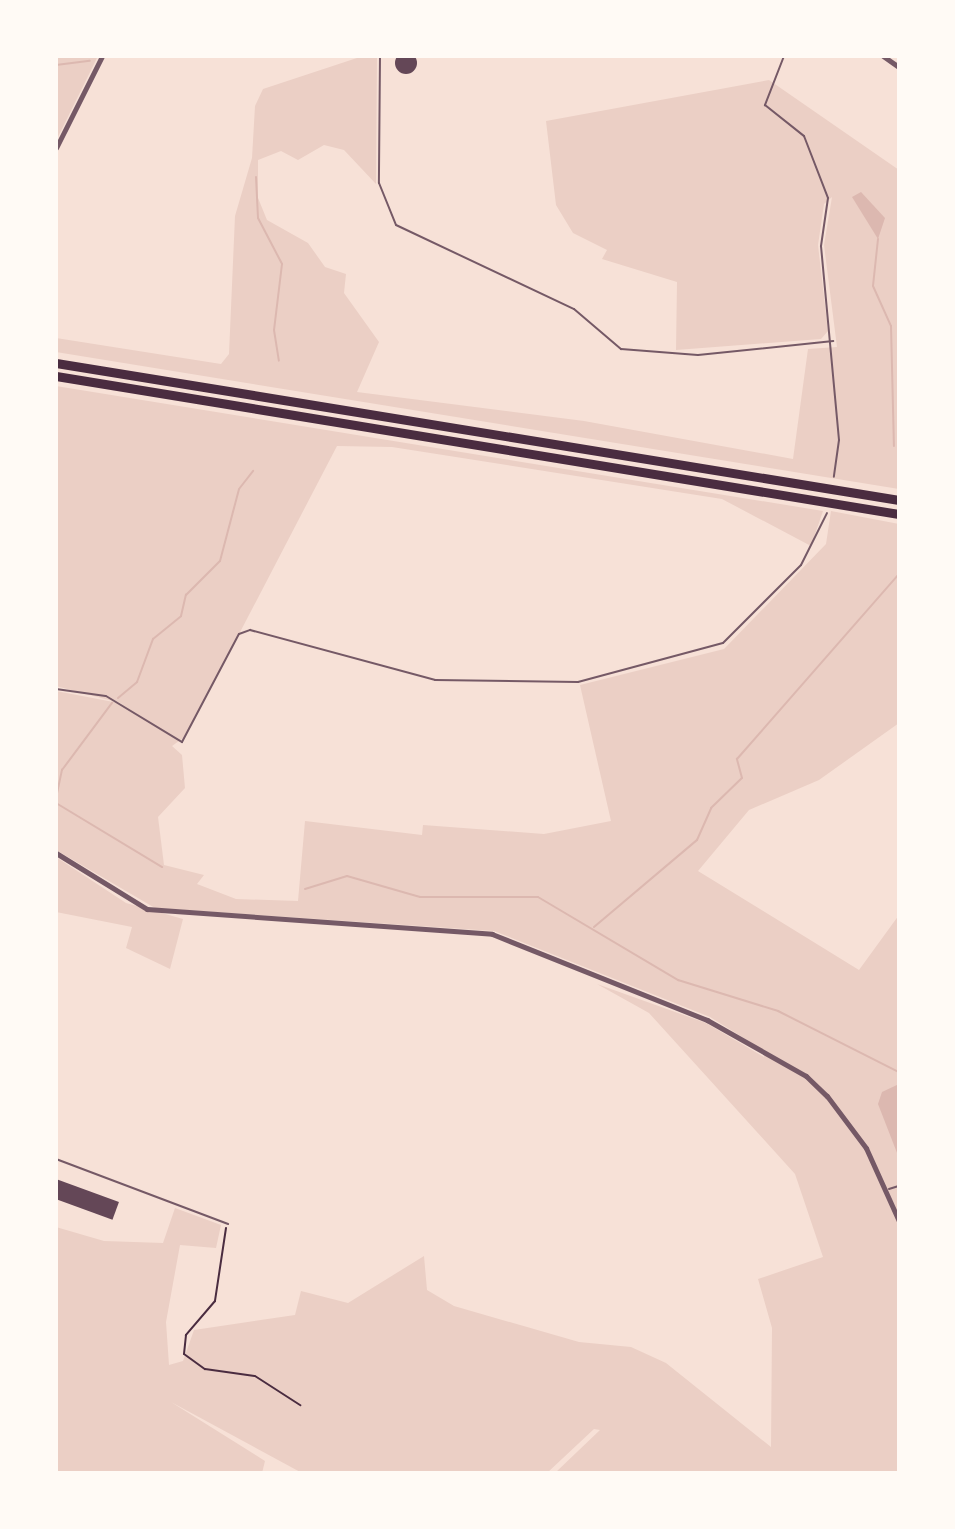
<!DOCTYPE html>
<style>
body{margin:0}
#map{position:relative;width:955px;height:1529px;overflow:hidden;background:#f7e1d7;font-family:Inter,sans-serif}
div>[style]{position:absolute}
.green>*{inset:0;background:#ebcfc5}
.water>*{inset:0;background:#dcb8b0}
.stream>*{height:2px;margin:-1px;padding:0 1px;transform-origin:1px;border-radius:1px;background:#dcb8b0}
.building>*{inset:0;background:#644757;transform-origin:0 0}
.round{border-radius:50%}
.path>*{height:2px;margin:-1px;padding:0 1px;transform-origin:1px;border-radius:1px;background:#4a2c40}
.service>*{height:2px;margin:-1px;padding:0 1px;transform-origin:1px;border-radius:1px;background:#755966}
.minor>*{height:5px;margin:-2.5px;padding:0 2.5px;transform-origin:2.5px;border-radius:2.5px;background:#755966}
.motorway>*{height:9px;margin:-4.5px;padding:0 4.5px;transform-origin:4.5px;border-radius:4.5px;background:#4a2c40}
span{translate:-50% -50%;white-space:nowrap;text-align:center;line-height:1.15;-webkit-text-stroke:8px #fffaf5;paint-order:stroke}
.frame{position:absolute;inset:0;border:58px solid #fffaf5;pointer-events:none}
</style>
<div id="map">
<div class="green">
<div style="clip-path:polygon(56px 56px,98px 56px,56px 141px)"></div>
<div style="clip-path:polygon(363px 56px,377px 56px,376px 184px,344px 150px,324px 145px,298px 160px,281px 151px,258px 160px,258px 198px,267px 220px,308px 243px,325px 267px,346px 274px,344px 293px,379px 342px,357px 392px,584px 421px,793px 459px,808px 349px,837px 347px,824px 245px,832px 197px,824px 204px,818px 245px,828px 331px,821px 339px,676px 350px,677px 282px,602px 259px,607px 250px,573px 233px,556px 205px,546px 121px,769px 80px,899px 170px,899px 489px,56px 352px,56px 338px,221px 364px,229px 354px,235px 216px,252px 158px,255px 106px,263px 89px)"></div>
<div style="clip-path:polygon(56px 386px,823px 511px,811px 546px,722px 499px,392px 447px,337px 446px,186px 736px,172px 746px,182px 755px,185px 788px,158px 817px,164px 865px,204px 875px,197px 884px,236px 899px,298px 901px,305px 821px,422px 835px,423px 825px,544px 834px,611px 821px,580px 685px,724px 649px,826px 544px,831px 511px,899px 524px,899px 723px,819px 780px,749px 810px,698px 871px,859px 970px,899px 915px,899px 1473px,555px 1473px,600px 1430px,594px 1429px,547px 1473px,302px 1473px,171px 1402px,265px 1461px,262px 1473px,56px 1473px,56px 1227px,104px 1241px,163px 1243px,175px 1208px,221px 1225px,216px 1248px,180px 1245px,166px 1322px,169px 1365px,183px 1361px,194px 1330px,295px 1315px,301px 1291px,348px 1303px,424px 1256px,427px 1290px,454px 1306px,579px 1342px,631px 1347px,666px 1363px,771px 1447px,772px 1328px,758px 1279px,823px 1257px,795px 1174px,649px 1013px,597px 984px,706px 1023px,764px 1057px,765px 1051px,710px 1017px,494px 931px,155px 908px,56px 850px,56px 691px,124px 704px,56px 686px)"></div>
<div style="clip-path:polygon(56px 857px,126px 903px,183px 919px,170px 969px,126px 948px,132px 927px,56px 912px)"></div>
</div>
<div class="water">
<div style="clip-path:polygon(861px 192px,885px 218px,878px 239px,852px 197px)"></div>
<div style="clip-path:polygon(899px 1084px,899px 1158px,878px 1104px,882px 1092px)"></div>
</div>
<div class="stream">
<div style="left:56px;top:65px;width:34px;rotate:-7deg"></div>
<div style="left:256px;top:177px;width:41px;rotate:87.2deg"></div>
<div style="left:258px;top:218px;width:52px;rotate:62.4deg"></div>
<div style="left:282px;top:264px;width:66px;rotate:96.9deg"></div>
<div style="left:274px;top:330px;width:31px;rotate:81deg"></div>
<div style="left:878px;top:239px;width:47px;rotate:96.1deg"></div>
<div style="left:873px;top:286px;width:44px;rotate:65.8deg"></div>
<div style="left:891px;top:326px;width:120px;rotate:88.6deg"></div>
<div style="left:118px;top:698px;width:25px;rotate:-40deg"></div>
<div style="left:137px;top:682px;width:46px;rotate:-69.6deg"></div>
<div style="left:153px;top:639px;width:36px;rotate:-39deg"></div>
<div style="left:181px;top:616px;width:22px;rotate:-77deg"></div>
<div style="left:186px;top:595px;width:48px;rotate:-45deg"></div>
<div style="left:220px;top:561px;width:74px;rotate:-75.2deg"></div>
<div style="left:239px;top:489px;width:23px;rotate:-52deg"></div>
<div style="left:56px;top:798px;width:29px;rotate:-78deg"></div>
<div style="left:62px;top:770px;width:84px;rotate:-53.3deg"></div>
<div style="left:56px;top:803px;width:124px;rotate:31.1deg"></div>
<div style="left:305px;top:889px;width:44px;rotate:-17.2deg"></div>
<div style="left:347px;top:876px;width:76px;rotate:16deg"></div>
<div style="left:420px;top:897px;width:118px"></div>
<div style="left:538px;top:897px;width:163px;rotate:30.7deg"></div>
<div style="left:678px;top:980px;width:105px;rotate:17.2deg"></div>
<div style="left:778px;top:1011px;width:136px;rotate:26.8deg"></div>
<div style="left:594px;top:927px;width:135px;rotate:-40.2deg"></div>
<div style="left:697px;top:840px;width:35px;rotate:-66deg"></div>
<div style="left:711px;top:808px;width:43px;rotate:-44.1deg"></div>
<div style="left:742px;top:778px;width:20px;rotate:-105deg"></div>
<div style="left:737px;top:759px;width:246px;rotate:-48.8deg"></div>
</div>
<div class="building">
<div class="round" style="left:395px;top:52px;width:22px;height:22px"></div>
<div style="left:56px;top:1179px;width:67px;height:19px;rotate:20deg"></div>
</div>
<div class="path">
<div style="left:226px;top:1228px;width:74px;rotate:98.6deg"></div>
<div style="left:215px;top:1301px;width:45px;rotate:130.5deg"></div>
<div style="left:186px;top:1335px;width:19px;rotate:96deg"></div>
<div style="left:184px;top:1354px;width:26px;rotate:36deg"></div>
<div style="left:205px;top:1369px;width:50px;rotate:8deg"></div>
<div style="left:255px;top:1376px;width:54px;rotate:32.8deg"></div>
</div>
<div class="service">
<div style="left:380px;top:56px;width:127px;rotate:90.5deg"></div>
<div style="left:379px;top:183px;width:45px;rotate:68deg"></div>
<div style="left:396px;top:225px;width:197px;rotate:25.3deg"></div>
<div style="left:574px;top:309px;width:62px;rotate:40.4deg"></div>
<div style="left:621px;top:349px;width:77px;rotate:4.5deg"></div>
<div style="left:698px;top:355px;width:136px;rotate:-5.9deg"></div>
<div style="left:784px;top:56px;width:53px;rotate:111.2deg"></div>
<div style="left:765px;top:105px;width:50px;rotate:38.5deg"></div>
<div style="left:804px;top:136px;width:66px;rotate:68.8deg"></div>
<div style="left:828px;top:198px;width:49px;rotate:98.3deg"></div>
<div style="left:821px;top:246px;width:195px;rotate:84.7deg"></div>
<div style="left:839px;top:440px;width:37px;rotate:98deg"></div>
<div style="left:56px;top:689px;width:50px;rotate:8deg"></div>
<div style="left:106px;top:696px;width:89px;rotate:31.2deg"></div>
<div style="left:182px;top:742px;width:122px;rotate:-62.2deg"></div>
<div style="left:239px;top:634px;width:12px;rotate:-20deg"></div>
<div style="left:250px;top:630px;width:192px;rotate:15.1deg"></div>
<div style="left:435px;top:680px;width:143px;rotate:0.8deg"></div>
<div style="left:578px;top:682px;width:150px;rotate:-15.1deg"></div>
<div style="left:723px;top:643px;width:110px;rotate:-45deg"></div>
<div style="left:801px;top:565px;width:58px;rotate:-63.4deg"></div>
<div style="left:56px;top:1159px;width:184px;rotate:20.7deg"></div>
<div style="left:889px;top:1189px;width:10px;rotate:-17deg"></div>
</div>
<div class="minor">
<div style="left:883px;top:56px;width:19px;rotate:35deg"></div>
<div style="left:56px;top:148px;width:103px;rotate:-63.4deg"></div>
<div style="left:56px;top:853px;width:107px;rotate:31.6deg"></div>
<div style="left:147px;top:909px;width:346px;rotate:4.1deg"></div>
<div style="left:492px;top:934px;width:232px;rotate:21.8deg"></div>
<div style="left:707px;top:1020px;width:114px;rotate:29.5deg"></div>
<div style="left:806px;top:1076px;width:29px;rotate:44deg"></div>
<div style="left:827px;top:1096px;width:65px;rotate:53.1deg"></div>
<div style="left:866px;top:1148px;width:80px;rotate:65.7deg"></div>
</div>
<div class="motorway">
<div style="left:56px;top:363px;width:854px;rotate:9.23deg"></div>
<div style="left:56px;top:376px;width:854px;rotate:9.3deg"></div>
</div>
<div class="frame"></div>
</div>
